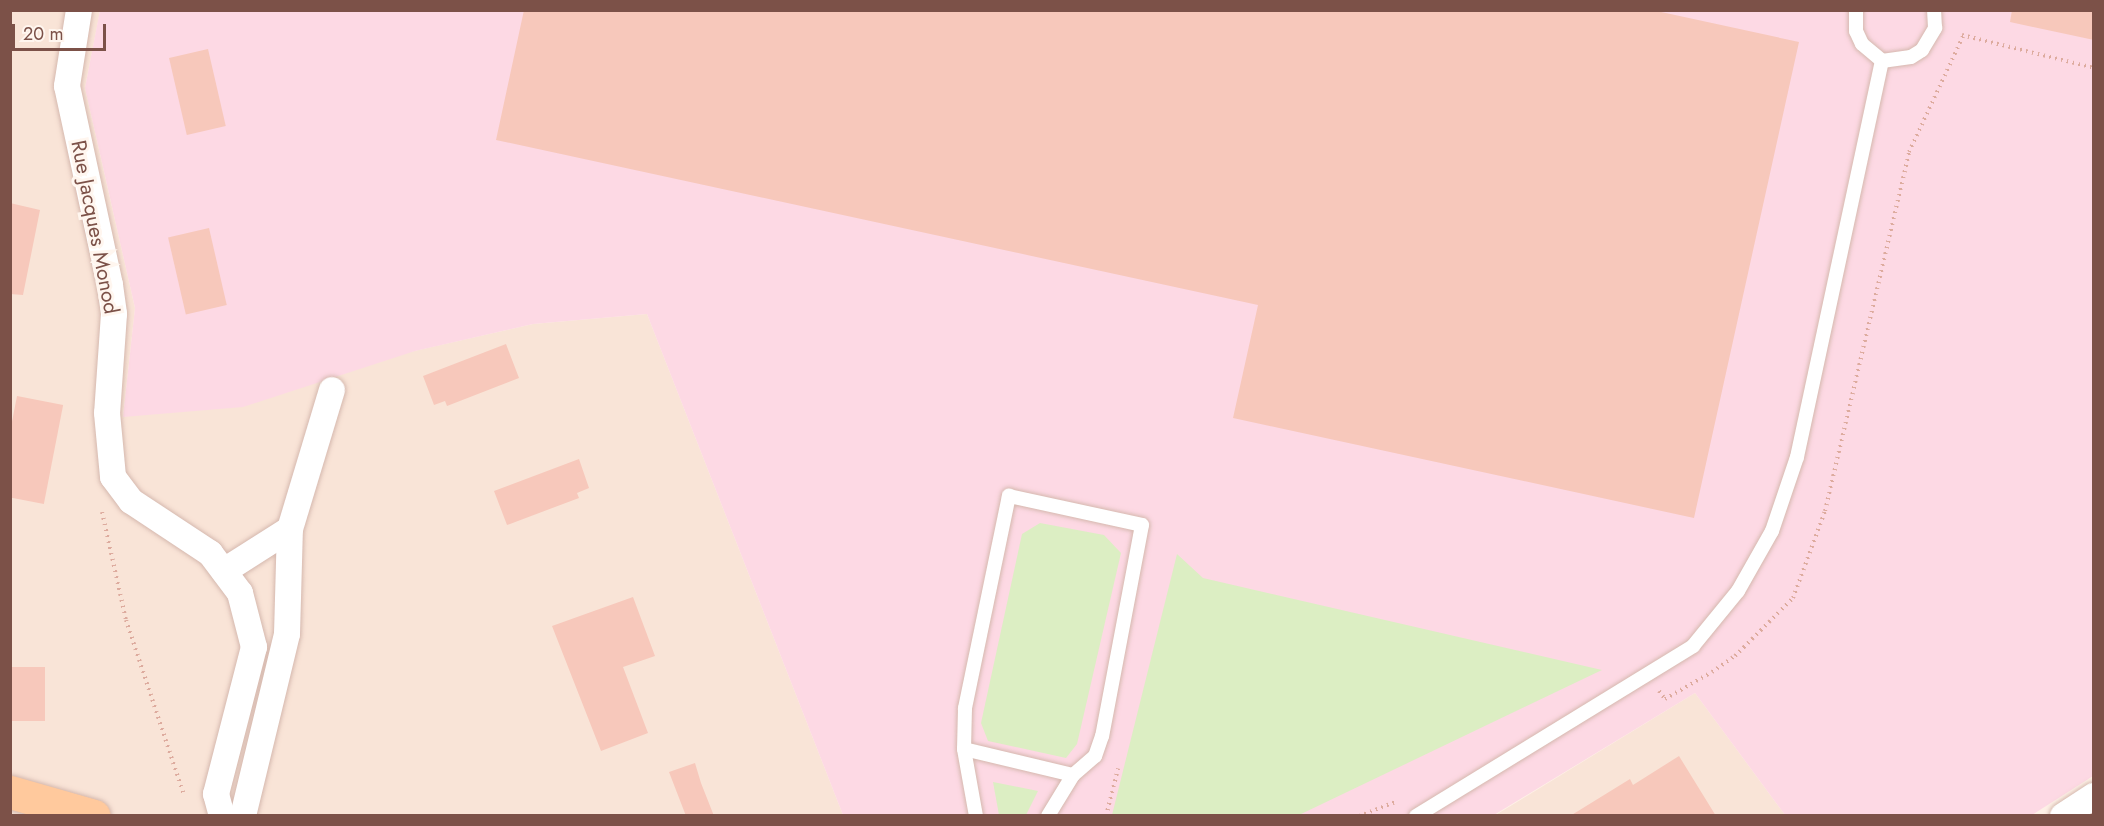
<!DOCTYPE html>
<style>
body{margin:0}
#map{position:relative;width:2104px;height:826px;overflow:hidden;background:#fef1e7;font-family:Jost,sans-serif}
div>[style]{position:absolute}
.residential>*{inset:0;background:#f9e4d7}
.medical>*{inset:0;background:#fdd9e4}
.green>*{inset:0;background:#dceec3}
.building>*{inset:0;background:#f7c8bb;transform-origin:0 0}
.path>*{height:4px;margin-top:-2px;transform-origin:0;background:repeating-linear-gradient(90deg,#ddab9e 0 1.5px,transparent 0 6px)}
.roads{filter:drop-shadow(0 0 2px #d5b8ae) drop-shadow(0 0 2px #d5b8ae)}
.service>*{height:14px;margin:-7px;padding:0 7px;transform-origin:7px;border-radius:7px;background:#fff}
.minor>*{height:26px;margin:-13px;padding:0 13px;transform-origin:13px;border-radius:13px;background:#fff}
.primary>*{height:33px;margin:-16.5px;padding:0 16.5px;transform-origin:16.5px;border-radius:16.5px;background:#ffc99d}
span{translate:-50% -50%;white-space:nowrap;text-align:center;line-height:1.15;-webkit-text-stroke:6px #fff6ef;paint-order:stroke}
.street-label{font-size:21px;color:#7c5148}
.frame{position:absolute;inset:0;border:12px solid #7c5148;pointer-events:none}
.scale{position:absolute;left:12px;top:24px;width:94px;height:27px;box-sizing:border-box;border:3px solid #7c5148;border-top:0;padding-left:8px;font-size:18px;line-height:21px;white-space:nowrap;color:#7c5148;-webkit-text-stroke:4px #fff6ef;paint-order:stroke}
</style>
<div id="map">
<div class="residential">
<div style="clip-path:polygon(10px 11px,100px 11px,85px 88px,135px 308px,123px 417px,533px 324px,647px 314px,843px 815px,11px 815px)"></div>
<div style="clip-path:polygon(1695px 693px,1785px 815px,1494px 816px)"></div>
</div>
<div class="medical">
<div style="clip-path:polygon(100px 10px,2093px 11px,2093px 776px,2032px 815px,1785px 815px,1695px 693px,1494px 815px,843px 815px,647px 314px,533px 324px,415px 351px,243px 407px,123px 417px,135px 308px,85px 88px)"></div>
</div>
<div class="green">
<div style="clip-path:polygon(1040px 523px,1104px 535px,1121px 553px,1077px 744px,1066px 758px,988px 741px,981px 723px,1022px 534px)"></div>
<div style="clip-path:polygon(1177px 554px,1203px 578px,1602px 670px,1299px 815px,1112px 815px)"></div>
<div style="clip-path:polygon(993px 782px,1038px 791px,1026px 815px,999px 815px)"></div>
</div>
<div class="building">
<div style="clip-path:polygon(524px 10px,1652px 10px,1799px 42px,1694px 518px,1233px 418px,1258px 305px,496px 140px)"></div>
<div style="clip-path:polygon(2012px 10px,2094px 10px,2094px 40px,2010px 22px)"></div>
<div style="left:208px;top:49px;width:79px;height:40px;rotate:77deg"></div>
<div style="clip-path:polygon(10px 203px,40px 210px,23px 295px,10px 294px)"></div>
<div style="left:209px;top:228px;width:79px;height:42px;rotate:77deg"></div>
<div style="clip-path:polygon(506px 344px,519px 378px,447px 406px,445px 401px,434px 405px,423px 376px)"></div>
<div style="left:17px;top:396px;width:47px;height:101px;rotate:11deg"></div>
<div style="clip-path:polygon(579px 459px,589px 488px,577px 493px,579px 498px,507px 525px,494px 491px)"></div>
<div style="clip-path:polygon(633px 597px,655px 656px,623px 667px,648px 733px,601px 751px,552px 626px)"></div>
<div style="left:10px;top:667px;width:35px;height:54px"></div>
<div style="clip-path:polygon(1679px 756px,1716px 816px,1570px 816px,1630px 779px,1633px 785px)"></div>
<div style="clip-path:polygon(695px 763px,701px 783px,714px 816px,686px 816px,669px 772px)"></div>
</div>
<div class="path">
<div style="left:1962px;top:35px;width:136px;rotate:14deg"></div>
<div style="left:102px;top:512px;width:111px;rotate:77.5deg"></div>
<div style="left:126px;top:620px;width:184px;rotate:71.7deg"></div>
<div style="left:1659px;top:691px;width:10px;rotate:53deg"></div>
<div style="left:1665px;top:699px;width:54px;rotate:-29.9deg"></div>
<div style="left:1712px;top:672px;width:28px;rotate:-35deg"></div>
<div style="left:1735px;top:656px;width:82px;rotate:-45deg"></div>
<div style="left:1793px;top:598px;width:93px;rotate:-69.8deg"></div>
<div style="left:1825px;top:511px;width:369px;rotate:-76.8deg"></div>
<div style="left:1909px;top:152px;width:128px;rotate:-65deg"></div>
<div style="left:1106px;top:816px;width:49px;rotate:-75.7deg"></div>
<div style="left:1359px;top:816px;width:40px;rotate:-21deg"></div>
</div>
<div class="roads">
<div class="service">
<div style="left:1856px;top:10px;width:21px;rotate:90deg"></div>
<div style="left:1856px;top:31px;width:14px;rotate:65deg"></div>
<div style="left:1862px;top:44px;width:26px;rotate:40deg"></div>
<div style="left:1882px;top:61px;width:29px;rotate:-8deg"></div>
<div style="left:1911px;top:57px;width:13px;rotate:-32deg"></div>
<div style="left:1922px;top:50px;width:26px;rotate:-59deg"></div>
<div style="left:1935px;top:28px;width:18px;rotate:-93deg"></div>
<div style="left:964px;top:749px;width:112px;rotate:13.4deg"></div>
<div style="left:976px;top:816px;width:68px;rotate:-100.2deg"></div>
<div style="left:964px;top:749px;width:41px;rotate:-88.6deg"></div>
<div style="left:965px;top:708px;width:217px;rotate:-78.3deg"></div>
<div style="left:1009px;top:496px;width:136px;rotate:12.3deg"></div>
<div style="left:1142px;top:525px;width:215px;rotate:100.7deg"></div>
<div style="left:1102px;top:736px;width:21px;rotate:109deg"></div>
<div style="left:1095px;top:756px;width:29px;rotate:139deg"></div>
<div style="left:1073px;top:775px;width:48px;rotate:121.4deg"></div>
<div style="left:1416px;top:816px;width:325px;rotate:-31.5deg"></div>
<div style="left:1693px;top:646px;width:71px;rotate:-50.7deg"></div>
<div style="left:1738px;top:591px;width:69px;rotate:-60.5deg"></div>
<div style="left:1772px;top:531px;width:78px;rotate:-71.3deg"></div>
<div style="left:1797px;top:457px;width:405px;rotate:-77.9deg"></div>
</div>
<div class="minor">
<div style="left:79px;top:10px;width:77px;rotate:99deg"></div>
<div style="left:67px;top:86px;width:204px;rotate:77.8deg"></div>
<div style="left:110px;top:285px;width:29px;rotate:82deg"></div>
<div style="left:114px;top:314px;width:99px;rotate:94deg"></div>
<div style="left:107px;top:413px;width:64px;rotate:84.6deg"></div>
<div style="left:113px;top:477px;width:30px;rotate:53deg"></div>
<div style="left:131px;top:501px;width:95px;rotate:33.4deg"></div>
<div style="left:210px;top:553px;width:50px;rotate:53.1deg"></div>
<div style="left:240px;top:593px;width:56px;rotate:75.5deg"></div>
<div style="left:254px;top:647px;width:152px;rotate:104.5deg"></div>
<div style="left:216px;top:794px;width:23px;rotate:75deg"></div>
<div style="left:224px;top:571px;width:78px;rotate:-32.5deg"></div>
<div style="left:243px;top:816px;width:187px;rotate:-76.4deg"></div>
<div style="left:287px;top:634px;width:105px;rotate:-88.4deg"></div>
<div style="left:290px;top:529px;width:145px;rotate:-73.2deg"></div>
<div style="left:2063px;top:816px;width:37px;rotate:-33deg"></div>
</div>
<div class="primary">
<div style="left:10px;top:792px;width:87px;rotate:15.9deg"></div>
</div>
</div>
<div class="street-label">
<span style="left:95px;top:227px;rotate:79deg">Rue Jacques Monod</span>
</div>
<div class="frame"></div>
<div class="scale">20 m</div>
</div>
